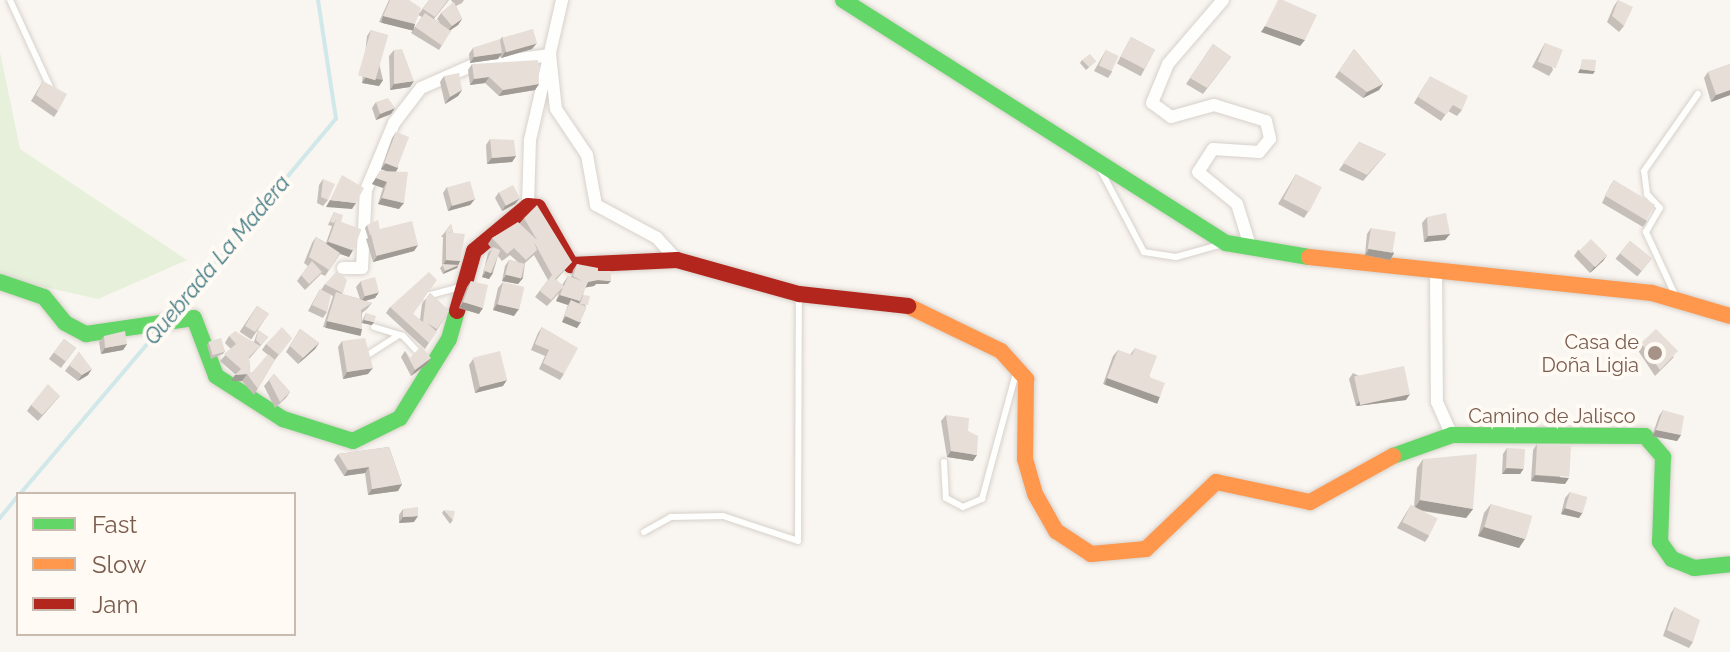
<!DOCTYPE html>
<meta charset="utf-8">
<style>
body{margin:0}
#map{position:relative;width:1730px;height:652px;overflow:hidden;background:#f9f5f0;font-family:Raleway,sans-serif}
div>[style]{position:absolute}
.green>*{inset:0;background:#e7f0db}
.stream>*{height:4px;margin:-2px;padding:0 2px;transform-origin:2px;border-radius:2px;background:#d0e8ea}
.roads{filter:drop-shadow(0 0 2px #d7d1cb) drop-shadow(0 0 2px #d7d1cb)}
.lane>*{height:6px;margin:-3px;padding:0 3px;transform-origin:3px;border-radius:3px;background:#fefefd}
.street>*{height:12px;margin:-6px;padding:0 6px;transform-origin:6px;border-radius:6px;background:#fefefd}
.fast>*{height:16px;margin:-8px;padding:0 8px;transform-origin:8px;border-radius:8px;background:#63d668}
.slow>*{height:16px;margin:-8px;padding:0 8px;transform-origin:8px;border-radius:8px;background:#ff974d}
.jam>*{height:16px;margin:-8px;padding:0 8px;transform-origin:8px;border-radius:8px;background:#b3261e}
.wall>*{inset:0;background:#c6bfb9;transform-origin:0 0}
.shaded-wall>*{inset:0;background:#a19b96;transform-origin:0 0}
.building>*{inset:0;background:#e6ded7;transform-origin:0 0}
.dots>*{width:22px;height:22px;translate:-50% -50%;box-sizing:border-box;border:4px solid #fffaf3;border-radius:50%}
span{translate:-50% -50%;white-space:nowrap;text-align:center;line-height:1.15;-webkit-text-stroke:8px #fffaf3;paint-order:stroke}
.poi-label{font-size:20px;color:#7a5c4d}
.right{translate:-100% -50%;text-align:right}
.street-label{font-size:20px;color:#7a5c4d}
.water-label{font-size:22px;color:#437c86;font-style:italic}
.legend{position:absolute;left:16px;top:492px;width:280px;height:144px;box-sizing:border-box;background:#fffaf3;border:2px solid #cabbb1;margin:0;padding:10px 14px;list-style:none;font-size:24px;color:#7a5c4d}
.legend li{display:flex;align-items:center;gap:16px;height:40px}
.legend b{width:40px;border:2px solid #cabbb1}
</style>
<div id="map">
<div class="green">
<div style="clip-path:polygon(0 52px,20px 149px,187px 260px,98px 299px,0 277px)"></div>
</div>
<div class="stream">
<div style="left:171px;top:316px;width:257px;rotate:-50.1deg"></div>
<div style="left:336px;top:119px;width:120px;rotate:-98.6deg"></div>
<div style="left:20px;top:494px;width:216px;rotate:-49.7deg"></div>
<div style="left:0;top:518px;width:28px;rotate:-51deg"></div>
</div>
<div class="roads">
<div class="lane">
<div style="left:10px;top:0;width:98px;rotate:65.3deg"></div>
<div style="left:1100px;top:169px;width:94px;rotate:62.1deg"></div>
<div style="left:1144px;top:252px;width:32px;rotate:9deg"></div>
<div style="left:1176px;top:257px;width:49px;rotate:-15.5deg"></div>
<div style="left:423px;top:297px;width:39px;rotate:-15deg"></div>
<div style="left:1676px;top:297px;width:72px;rotate:-114.8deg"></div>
<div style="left:1646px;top:232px;width:28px;rotate:-60deg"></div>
<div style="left:1660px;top:208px;width:19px;rotate:-133deg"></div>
<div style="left:1647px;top:194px;width:23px;rotate:-97deg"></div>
<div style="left:1644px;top:171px;width:94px;rotate:-55deg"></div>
<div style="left:374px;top:327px;width:30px;rotate:17deg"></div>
<div style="left:403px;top:336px;width:25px;rotate:47deg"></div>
<div style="left:363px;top:358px;width:43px;rotate:-32.6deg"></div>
<div style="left:944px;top:462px;width:36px;rotate:87deg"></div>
<div style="left:946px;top:498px;width:19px;rotate:28deg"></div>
<div style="left:963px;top:507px;width:21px;rotate:-23deg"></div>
<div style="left:982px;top:499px;width:131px;rotate:-74.9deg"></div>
<div style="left:644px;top:532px;width:31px;rotate:-29deg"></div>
<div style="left:671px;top:517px;width:52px;rotate:-1.1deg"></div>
<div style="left:723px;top:516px;width:79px;rotate:18.4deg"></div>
<div style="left:798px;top:541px;width:244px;rotate:-89.8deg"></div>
</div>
<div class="street">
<div style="left:1223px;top:0;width:84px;rotate:130.7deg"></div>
<div style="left:1168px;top:64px;width:42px;rotate:112.3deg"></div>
<div style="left:1152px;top:103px;width:24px;rotate:36deg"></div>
<div style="left:1171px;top:117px;width:45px;rotate:-15.6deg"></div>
<div style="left:1214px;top:105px;width:54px;rotate:17.1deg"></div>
<div style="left:1266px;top:121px;width:18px;rotate:77deg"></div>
<div style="left:1270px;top:139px;width:17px;rotate:130deg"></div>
<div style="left:1259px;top:152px;width:46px;rotate:-176.3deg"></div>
<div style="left:1213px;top:149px;width:27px;rotate:123deg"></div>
<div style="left:1198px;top:172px;width:50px;rotate:39.4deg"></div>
<div style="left:1237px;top:204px;width:47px;rotate:72.7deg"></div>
<div style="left:528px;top:206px;width:66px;rotate:-88.3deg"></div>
<div style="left:530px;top:140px;width:144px;rotate:-77.1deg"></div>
<div style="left:343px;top:268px;width:19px"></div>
<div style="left:362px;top:268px;width:78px;rotate:-87.1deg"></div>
<div style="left:366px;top:190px;width:73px;rotate:-67.3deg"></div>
<div style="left:394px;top:123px;width:44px;rotate:-52.4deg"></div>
<div style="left:421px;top:88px;width:57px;rotate:-23.9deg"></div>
<div style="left:473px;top:65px;width:78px;rotate:-7.4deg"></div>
<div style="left:550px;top:55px;width:54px;rotate:83.7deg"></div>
<div style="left:556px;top:109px;width:55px;rotate:56deg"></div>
<div style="left:587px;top:155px;width:51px;rotate:79.8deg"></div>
<div style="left:596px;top:205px;width:69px;rotate:28.4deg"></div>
<div style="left:657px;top:238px;width:30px;rotate:48deg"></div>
<div style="left:1436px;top:270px;width:132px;rotate:89.6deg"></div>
<div style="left:1437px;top:402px;width:36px;rotate:66deg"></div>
</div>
<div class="fast">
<div style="left:843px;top:0;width:454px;rotate:32.4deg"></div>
<div style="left:1226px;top:243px;width:84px;rotate:9.6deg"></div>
<div style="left:0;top:282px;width:46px;rotate:18.8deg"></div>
<div style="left:44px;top:297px;width:33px;rotate:51deg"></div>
<div style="left:65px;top:323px;width:24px;rotate:28deg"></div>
<div style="left:86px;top:334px;width:109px;rotate:-8.4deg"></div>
<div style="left:194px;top:318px;width:62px;rotate:69.2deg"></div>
<div style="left:216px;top:376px;width:80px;rotate:32.7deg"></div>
<div style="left:283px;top:419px;width:73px;rotate:17.4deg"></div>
<div style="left:353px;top:441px;width:52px;rotate:-26.1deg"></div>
<div style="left:400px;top:418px;width:93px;rotate:-58.2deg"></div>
<div style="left:449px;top:339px;width:29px;rotate:-74deg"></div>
<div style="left:1393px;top:456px;width:63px;rotate:-19.6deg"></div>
<div style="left:1452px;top:435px;width:193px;rotate:0.3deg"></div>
<div style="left:1645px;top:436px;width:28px;rotate:49deg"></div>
<div style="left:1663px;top:457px;width:85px;rotate:92deg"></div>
<div style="left:1660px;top:542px;width:21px;rotate:55deg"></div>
<div style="left:1672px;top:559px;width:24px;rotate:22deg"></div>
<div style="left:1694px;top:568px;width:36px;rotate:-6deg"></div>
</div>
<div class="slow">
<div style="left:1309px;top:257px;width:345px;rotate:6deg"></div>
<div style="left:1652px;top:293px;width:81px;rotate:16.4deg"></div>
<div style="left:908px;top:306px;width:103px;rotate:25.8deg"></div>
<div style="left:1001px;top:351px;width:38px;rotate:48deg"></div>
<div style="left:1026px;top:379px;width:80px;rotate:90.7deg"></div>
<div style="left:1025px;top:459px;width:36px;rotate:74deg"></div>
<div style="left:1035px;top:494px;width:43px;rotate:60.4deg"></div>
<div style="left:1056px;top:531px;width:42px;rotate:33.3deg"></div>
<div style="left:1091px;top:554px;width:55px;rotate:-5.2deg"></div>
<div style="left:1146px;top:549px;width:97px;rotate:-43.7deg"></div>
<div style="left:1216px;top:482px;width:96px;rotate:12deg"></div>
<div style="left:1310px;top:502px;width:95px;rotate:-29deg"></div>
</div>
<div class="jam">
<div style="left:457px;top:311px;width:62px;rotate:-74.2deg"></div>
<div style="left:474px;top:251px;width:70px;rotate:-39.8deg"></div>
<div style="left:528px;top:206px;width:10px;rotate:6deg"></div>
<div style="left:538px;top:207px;width:67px;rotate:60.4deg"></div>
<div style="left:571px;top:265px;width:106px;rotate:-2.7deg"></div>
<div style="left:677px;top:260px;width:127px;rotate:15.6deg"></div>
<div style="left:799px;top:294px;width:110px;rotate:6.3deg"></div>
</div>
</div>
<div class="wall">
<div style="clip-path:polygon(389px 0,409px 0,415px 24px,411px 30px,379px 22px)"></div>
<div style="clip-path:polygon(429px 0,449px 0,434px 19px,440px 23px,437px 19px,441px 13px,453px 3px,451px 0,464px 0,462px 3px,456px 6px,462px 19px,458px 25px,451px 30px,439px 50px,411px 33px,422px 17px,418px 15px)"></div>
<div style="clip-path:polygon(1618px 0,1624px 26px,1619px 32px,1607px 22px,1614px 6px)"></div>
<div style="clip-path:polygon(371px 30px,383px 80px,379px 86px,362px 83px,367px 36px)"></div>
<div style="clip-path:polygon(502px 37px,532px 49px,501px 58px,500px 56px,498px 59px,470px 63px,469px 54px,473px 48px,500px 40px)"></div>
<div style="left:1131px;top:37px;width:27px;height:30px;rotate:28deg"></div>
<div style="clip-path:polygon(1545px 43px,1553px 70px,1549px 76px,1532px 67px)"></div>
<div style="clip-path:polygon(1213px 44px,1231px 57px,1203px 94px,1186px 84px)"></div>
<div style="clip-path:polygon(1354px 49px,1383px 84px,1379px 90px,1363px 98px,1335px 77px)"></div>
<div style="clip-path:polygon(394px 50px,410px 87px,390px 90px,389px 56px)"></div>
<div style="clip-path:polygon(1106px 50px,1112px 72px,1108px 78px,1094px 71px)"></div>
<div style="clip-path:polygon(1082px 60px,1096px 61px,1086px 70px,1080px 63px)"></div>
<div style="clip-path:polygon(472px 64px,539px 84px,535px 90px,499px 96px,485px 83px,470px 85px,468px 70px)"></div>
<div style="clip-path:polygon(1730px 64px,1730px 95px,1711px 102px,1704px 78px,1708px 72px)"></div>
<div style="clip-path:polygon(444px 76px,462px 90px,458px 96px,445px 104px,440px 82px)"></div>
<div style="clip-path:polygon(43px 81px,58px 111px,54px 117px,31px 101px)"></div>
<div style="clip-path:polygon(1426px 83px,1462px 110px,1457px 116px,1448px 111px,1441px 121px,1414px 103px)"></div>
<div style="clip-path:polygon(376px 102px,391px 114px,376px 120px,372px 108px)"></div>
<div style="clip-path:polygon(396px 132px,398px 168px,396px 172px,399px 209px,378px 204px,383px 188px,372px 184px,380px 171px,387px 171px,381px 169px,392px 138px)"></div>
<div style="clip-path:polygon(490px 139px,516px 156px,512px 162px,487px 164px,486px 145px)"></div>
<div style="clip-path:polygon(1359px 142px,1386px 154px,1363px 181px,1339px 170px)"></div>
<div style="clip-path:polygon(1296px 174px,1308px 212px,1304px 218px,1278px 204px)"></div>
<div style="clip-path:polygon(323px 179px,328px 200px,323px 206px,317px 203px,319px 185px)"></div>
<div style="clip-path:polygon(1614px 180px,1647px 221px,1643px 227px,1602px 203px,1610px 186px)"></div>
<div style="clip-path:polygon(447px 187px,475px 199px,470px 205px,448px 211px,443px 193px)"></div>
<div style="clip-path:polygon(499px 192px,515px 204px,502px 211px,495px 198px)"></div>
<div style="clip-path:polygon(334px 212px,341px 222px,353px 250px,349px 257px,340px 254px,325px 276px,321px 274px,305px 290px,297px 281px,308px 266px,304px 263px,312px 243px,316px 237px,326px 243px,332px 226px,328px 225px)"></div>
<div style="clip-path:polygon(1427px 217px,1450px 234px,1445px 240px,1424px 242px,1422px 223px)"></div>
<div style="clip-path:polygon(524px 218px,572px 262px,556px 280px,562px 285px,568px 276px,571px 277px,573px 270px,577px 264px,598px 271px,608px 284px,596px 284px,594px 286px,585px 287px,583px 295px,586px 308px,577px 328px,562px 322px,568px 305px,556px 301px,559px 293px,547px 306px,535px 297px,548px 280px,534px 255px,525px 263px,523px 278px,518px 284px,502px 281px,505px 266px,509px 260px,518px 262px,510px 255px,502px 261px,498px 256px,493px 273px,489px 279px,482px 277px,488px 253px,492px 249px,488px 244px,492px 238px,520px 223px)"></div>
<div style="clip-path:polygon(451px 224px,460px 261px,457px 268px,443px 274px,440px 268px,442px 266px,443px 237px,441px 237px)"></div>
<div style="clip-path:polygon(367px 225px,380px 231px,418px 245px,414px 251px,373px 262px,366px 239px,368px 238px,365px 228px)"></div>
<div style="clip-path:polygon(1371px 228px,1394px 253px,1390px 260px,1365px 255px,1367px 234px)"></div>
<div style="left:1630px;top:241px;width:28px;height:23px;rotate:39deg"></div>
<div style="clip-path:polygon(1578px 250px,1607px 255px,1603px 261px,1590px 273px,1574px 256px)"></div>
<div style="clip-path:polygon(361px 281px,379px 292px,375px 298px,365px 301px,372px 303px,367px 309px,362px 313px,362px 321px,366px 313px,372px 325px,362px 323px,358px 335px,323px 327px,333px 296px,321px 290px,325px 284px,343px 293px,342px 294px,360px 299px,356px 287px)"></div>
<div style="clip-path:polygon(471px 281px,479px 314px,459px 308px,467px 287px)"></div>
<div style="clip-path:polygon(503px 282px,514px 316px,493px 310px,498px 288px)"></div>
<div style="clip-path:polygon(320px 289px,327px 312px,323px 318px,308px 311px)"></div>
<div style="clip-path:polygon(430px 293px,449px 311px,425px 349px,386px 313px,390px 307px,413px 314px,420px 320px,422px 304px)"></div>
<div style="left:257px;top:306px;width:14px;height:31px;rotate:34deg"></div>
<div style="clip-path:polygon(542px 327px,564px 374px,560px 380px,539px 369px,545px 356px,531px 350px,538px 333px)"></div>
<div style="clip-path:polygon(300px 329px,319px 343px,315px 349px,298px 364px,286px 352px)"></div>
<div style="clip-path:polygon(258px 330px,268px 337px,249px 359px,250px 372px,252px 373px,268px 355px,262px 350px,266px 344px,292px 338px,274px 361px,254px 395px,242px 381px,231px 381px,236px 375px,220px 361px,231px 349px,225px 343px,229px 336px,254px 342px)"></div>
<div style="clip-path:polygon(104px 336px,127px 344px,123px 350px,101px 354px,99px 342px)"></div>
<div style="left:64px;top:339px;width:15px;height:25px;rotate:37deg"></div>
<div style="clip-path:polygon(342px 341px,368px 374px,343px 379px,338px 347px)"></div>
<div style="clip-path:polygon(209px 342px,225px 351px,223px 354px,211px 359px,207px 345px)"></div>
<div style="clip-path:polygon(1641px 343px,1674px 357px,1655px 376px,1637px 349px)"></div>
<div style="clip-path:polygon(1135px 348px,1160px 397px,1155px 403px,1103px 384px,1113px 356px,1118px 350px,1130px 355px)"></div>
<div style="clip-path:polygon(405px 351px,410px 358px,431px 358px,427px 364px,411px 376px,401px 357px)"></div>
<div style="clip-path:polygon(79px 352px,88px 375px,78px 381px,65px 371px)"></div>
<div style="clip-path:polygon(473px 359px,503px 386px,475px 393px,469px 365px)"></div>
<div style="clip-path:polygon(1353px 373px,1406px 400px,1356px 406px,1349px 379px)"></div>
<div style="clip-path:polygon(274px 374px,290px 392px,286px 398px,275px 408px,264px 386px)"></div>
<div style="clip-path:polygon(60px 396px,38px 421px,27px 411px,31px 405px)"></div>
<div style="clip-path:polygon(1663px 410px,1681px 435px,1677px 441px,1652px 436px,1659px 416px)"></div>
<div style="clip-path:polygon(946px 415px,968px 431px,973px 461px,947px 457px,941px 421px)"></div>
<div style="clip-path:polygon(1537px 444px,1565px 484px,1531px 481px,1533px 450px)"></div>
<div style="clip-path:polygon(389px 447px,402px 484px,398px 491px,368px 495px,365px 473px,344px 476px,334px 460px,338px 454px)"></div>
<div style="clip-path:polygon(1507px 448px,1524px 468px,1520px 474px,1502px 474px,1503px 454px)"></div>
<div style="clip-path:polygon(1423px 459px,1473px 509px,1466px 518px,1421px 511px,1429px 536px,1425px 542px,1397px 528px,1411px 505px,1414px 507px,1417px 468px)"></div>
<div style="clip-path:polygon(1570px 492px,1579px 518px,1561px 514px,1565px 498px)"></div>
<div style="clip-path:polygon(1491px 504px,1519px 548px,1478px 536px,1484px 513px)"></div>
<div style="clip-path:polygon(403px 509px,414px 522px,399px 523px,399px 515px)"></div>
<div style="clip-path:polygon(444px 510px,453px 520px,450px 524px,442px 513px)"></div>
<div style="clip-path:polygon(1675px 607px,1693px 642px,1689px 648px,1663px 636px,1671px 613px)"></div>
</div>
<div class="shaded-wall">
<div style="left:383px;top:16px;width:33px;height:7px;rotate:14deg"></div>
<div style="clip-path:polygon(462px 19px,458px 25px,447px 32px,452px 26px)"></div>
<div style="clip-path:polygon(1265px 26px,1305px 40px,1300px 46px,1261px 32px)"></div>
<div style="clip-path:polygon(537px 43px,532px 49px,501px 58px,505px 52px)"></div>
<div style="clip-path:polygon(502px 53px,498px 59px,470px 63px,474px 57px)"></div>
<div style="clip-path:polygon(1580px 69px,1595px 71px,1593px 74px,1578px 73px)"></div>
<div style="clip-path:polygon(366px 77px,383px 80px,379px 86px,362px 83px)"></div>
<div style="clip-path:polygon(489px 77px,485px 83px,470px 85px,474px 79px)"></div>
<div style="clip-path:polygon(414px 81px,410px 87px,390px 90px,394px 84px)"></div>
<div style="clip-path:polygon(539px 84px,535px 90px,499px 96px,503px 90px)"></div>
<div style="clip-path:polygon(1383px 84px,1379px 90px,1363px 98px,1367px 92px)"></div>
<div style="clip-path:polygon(462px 90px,458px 96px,445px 104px,450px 97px)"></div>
<div style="clip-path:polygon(1730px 90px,1730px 95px,1711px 102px,1716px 95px)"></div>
<div style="clip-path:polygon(395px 108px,391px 114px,376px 120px,380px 114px)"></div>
<div style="clip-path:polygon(516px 156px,512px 162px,487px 164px,492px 158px)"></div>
<div style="clip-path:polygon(386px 163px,398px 168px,394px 174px,381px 169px)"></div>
<div style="clip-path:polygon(376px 178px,387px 182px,383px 188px,372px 184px)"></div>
<div style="clip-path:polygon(382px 198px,404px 203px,399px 209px,378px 204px)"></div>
<div style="clip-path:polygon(520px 198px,515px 204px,502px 211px,506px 205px)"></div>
<div style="clip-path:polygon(475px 199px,470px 205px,448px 211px,452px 205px)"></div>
<div style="clip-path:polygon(330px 200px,356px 203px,352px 209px,326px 207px)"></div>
<div style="clip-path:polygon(1450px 234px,1445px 240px,1424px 242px,1428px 236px)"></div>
<div style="clip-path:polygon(328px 242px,353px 250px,349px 257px,324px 248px)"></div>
<div style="clip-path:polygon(418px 245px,414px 251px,373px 262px,377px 256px)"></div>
<div style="clip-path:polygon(1369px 249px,1394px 253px,1390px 260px,1365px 255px)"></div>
<div style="clip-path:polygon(1607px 255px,1603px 261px,1590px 273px,1594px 267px)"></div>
<div style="clip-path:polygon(446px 260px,460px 261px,457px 268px,443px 274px,445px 271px,443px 265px)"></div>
<div style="clip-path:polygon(486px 271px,493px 273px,489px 279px,482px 277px)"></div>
<div style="clip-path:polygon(506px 275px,523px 278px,518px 284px,502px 281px)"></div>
<div style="clip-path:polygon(597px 280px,611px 281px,608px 284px,596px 284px,594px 286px,583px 288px,588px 282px)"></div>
<div style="clip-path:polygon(379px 292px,375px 298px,361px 302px,365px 296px)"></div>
<div style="clip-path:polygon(560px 295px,580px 301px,576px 307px,571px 300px,568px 305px,556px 301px)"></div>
<div style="clip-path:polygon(463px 302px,483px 308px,479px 314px,459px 308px)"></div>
<div style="clip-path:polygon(497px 304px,519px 309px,514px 316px,493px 310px)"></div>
<div style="clip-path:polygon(566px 316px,581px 322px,577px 328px,562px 322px)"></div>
<div style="clip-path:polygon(364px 320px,374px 322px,372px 325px,362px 323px)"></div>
<div style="left:327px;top:321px;width:36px;height:7px;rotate:13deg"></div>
<div style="clip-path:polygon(319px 343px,315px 349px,298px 364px,303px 358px)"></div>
<div style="clip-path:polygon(127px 344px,123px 350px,101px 354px,105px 348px)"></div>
<div style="clip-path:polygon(431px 358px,427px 364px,411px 376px,415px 370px)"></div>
<div style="clip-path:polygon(373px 368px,368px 374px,343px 379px,347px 372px)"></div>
<div style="clip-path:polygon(92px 369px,88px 375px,78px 381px,82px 375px)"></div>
<div style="clip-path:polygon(247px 374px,242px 381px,231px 381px,235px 375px)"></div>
<div style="left:1107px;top:378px;width:56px;height:7px;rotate:20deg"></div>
<div style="clip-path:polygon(507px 380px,503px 386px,475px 393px,480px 387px)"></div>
<div style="clip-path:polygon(1410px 394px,1406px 400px,1356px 406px,1360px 400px)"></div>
<div style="clip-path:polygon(1656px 430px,1681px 435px,1677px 441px,1652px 436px)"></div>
<div style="clip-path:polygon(951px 451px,977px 455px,973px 461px,947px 457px)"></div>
<div style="clip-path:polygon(369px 467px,365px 473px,344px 476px,348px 470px)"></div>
<div style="clip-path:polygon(1507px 468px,1524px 468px,1520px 474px,1502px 474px)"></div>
<div style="clip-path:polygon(1535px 475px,1569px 478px,1565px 484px,1531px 481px)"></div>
<div style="clip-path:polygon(402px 484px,398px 491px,368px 495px,372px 489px)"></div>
<div style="clip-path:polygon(1420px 500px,1473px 509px,1466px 518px,1414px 509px)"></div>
<div style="clip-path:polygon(1565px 508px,1583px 512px,1579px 518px,1561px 514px)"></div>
<div style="clip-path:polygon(418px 516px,414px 522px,399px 523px,403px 517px)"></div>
<div style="clip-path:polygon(1484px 527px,1525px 539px,1519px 548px,1478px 536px)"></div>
</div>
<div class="building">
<div style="clip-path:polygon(390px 0,409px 0,421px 8px,415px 24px,383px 16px)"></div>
<div style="clip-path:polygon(429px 0,448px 0,435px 17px,423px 9px)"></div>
<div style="clip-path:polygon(1278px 0,1283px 0,1317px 15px,1305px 40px,1265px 26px)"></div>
<div style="clip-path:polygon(1618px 0,1633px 7px,1624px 26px,1612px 16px)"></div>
<div style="clip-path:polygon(454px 2px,462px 19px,452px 26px,441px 13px)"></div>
<div style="left:425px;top:13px;width:32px;height:17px;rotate:35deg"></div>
<div style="left:533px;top:29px;width:15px;height:32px;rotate:74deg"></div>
<div style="left:371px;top:30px;width:18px;height:47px;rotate:16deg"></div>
<div style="left:1131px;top:37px;width:27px;height:22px;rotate:28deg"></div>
<div style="clip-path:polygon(500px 39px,502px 53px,474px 57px,473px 48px)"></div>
<div style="left:1545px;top:43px;width:19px;height:20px;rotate:21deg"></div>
<div style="clip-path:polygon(1213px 44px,1231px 57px,1207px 88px,1190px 78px)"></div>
<div style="clip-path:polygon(402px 49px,414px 81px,394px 84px,394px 50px)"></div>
<div style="clip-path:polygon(1354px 49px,1383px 84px,1367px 92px,1339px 71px)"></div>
<div style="left:1106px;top:50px;width:14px;height:17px;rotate:25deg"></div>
<div style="clip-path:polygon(1090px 54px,1096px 61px,1089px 67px,1082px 60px)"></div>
<div style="clip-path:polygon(1582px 59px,1596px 60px,1595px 71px,1580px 69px)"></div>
<div style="clip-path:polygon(538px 60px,539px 84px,503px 90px,489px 77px,474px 79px,472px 64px)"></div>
<div style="clip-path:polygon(1730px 64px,1730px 90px,1716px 95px,1708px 72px)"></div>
<div style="clip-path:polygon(459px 73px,462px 90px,450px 97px,444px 76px)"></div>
<div style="clip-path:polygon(1430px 76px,1468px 96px,1462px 110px,1453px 105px,1446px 115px,1418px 97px)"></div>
<div style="clip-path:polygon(43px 81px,67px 94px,58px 111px,36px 95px)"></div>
<div style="clip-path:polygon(388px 98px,395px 108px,380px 114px,376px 102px)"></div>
<div style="left:396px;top:132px;width:14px;height:33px;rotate:21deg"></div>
<div style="clip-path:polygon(490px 139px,514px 140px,516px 156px,492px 158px)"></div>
<div style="clip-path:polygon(1359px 142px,1386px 154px,1367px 175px,1343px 163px)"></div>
<div style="clip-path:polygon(380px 171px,408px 172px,404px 203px,382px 198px,387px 182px,376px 178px)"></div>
<div style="left:1296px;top:174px;width:29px;height:28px;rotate:27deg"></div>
<div style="clip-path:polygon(342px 175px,364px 188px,356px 203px,330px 200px)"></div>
<div style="clip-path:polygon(323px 179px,335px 184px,328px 200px,321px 197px)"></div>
<div style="left:1614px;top:180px;width:48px;height:18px;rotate:31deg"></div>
<div style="left:470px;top:181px;width:19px;height:24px;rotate:74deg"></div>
<div style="left:513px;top:185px;width:15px;height:16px;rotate:62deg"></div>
<div style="clip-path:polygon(537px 205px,572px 262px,555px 279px,564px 286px,568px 276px,582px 281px,573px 276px,577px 264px,598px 268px,598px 280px,588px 282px,580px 301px,560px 295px,563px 287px,551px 300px,540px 291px,552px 275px,534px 242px,537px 250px,526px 260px,514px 248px,507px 254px,492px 238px,518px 222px,537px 240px,524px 218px)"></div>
<div style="clip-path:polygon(334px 212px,343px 215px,341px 222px,336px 220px,334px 223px,330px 222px)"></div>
<div style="clip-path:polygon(1446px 213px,1450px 234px,1428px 236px,1427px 217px)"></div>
<div style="left:336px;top:220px;width:27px;height:23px;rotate:20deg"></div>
<div style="clip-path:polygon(378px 220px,380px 231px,370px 235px,367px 225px)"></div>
<div style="left:412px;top:221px;width:25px;height:43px;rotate:76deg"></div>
<div style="clip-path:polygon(451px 224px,453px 233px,446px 232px,444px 234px)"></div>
<div style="left:1371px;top:228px;width:25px;height:21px;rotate:9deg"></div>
<div style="clip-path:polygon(446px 232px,465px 234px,460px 261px,446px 260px)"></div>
<div style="clip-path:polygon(316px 237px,340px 253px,329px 270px,309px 257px)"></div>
<div style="left:1591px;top:239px;width:23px;height:17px;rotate:45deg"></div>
<div style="left:1630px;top:241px;width:28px;height:16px;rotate:39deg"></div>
<div style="left:493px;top:247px;width:8px;height:25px;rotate:23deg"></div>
<div style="left:509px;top:260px;width:16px;height:15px;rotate:14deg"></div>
<div style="clip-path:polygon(312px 261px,322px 272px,309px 284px,301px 275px)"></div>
<div style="clip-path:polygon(442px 264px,459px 265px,445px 271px)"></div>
<div style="clip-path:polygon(337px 271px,347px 280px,343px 293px,325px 284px)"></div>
<div style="clip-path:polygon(598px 271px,611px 271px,611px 281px,597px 280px)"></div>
<div style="clip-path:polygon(429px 272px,437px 280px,413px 314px,423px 322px,426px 298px,430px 293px,449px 311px,437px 329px,427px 323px,437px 332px,429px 343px,390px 307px)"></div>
<div style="left:375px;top:277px;width:16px;height:15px;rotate:75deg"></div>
<div style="clip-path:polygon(471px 281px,488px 285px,483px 308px,463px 302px)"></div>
<div style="left:503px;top:282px;width:22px;height:23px;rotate:13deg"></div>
<div style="clip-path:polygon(320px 289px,331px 295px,327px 312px,312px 305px)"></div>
<div style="clip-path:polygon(336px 292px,372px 303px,361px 310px,362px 329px,327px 321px)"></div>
<div style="clip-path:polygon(583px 295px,590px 296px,588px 305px,580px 304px)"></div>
<div style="left:571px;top:300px;width:17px;height:17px;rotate:24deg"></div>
<div style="clip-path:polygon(257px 306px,269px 314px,255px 332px,245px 326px)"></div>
<div style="clip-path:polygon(366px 313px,376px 316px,374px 322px,364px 320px)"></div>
<div style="clip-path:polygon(282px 327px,292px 338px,279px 355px,266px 344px)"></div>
<div style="clip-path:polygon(542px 327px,578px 348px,564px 374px,543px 363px,549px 350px,535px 344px)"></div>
<div style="clip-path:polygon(300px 329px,319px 343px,303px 358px,290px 346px)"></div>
<div style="clip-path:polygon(1656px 329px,1678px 351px,1660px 370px,1641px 343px)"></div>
<div style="clip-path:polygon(258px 330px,268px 337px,261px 345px,256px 340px)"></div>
<div style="clip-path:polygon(125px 331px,127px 344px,105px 348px,104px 336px)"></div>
<div style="clip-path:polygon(235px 331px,260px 346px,249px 357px,250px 372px,252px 373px,268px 354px,275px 360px,258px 389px,247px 374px,235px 375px,241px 369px,224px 354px,236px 344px,229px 336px)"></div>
<div style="left:221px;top:338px;width:14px;height:13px;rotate:73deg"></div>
<div style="clip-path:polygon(365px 338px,373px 368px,347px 372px,342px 341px)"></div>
<div style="left:64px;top:339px;width:15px;height:17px;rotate:37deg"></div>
<div style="clip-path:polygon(421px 346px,431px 358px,415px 370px,405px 351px,410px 358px)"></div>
<div style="clip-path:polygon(1135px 348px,1157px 356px,1149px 377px,1165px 383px,1160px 397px,1107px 378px,1118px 350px,1132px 355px)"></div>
<div style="left:500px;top:351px;width:30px;height:28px;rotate:76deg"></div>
<div style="clip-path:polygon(79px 352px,92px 369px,82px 375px,69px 365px)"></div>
<div style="left:1404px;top:366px;width:29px;height:51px;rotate:78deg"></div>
<div style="clip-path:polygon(274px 374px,290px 392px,280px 402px,269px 380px)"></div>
<div style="clip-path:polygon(48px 384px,60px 396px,42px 415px,31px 405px)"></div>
<div style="clip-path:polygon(1663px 410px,1684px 416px,1681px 435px,1656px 430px)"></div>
<div style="clip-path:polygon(946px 415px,969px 418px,968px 431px,978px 436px,977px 455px,951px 451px)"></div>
<div style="left:1537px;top:444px;width:34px;height:31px;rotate:3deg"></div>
<div style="clip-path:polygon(389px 447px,402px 484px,372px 489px,369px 467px,348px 470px,338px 454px)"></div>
<div style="left:1507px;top:448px;width:18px;height:20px;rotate:3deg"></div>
<div style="clip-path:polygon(1477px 454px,1473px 509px,1420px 500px,1423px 459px)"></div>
<div style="left:1570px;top:492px;width:18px;height:17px;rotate:16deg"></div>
<div style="left:1491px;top:504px;width:43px;height:24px;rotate:16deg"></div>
<div style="left:1411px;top:505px;width:30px;height:19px;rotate:27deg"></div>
<div style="clip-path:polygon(418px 507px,418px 516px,403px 517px,403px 509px)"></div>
<div style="clip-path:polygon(444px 510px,455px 511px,453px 520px)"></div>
<div style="clip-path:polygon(1675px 607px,1700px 620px,1693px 642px,1667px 630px)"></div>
</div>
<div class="dots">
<div style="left:1655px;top:353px;background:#a69286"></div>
</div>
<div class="poi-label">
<span class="right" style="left:1639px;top:354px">Casa de<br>Doña Ligia</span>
</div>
<div class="street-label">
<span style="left:1552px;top:416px">Camino de Jalisco</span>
</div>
<div class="water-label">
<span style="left:217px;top:260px;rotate:-50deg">Quebrada La Madera</span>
</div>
<ul class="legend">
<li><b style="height:10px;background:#63d668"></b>Fast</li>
<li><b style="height:10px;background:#ff974d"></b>Slow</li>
<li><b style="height:10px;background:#b3261e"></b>Jam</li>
</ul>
</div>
